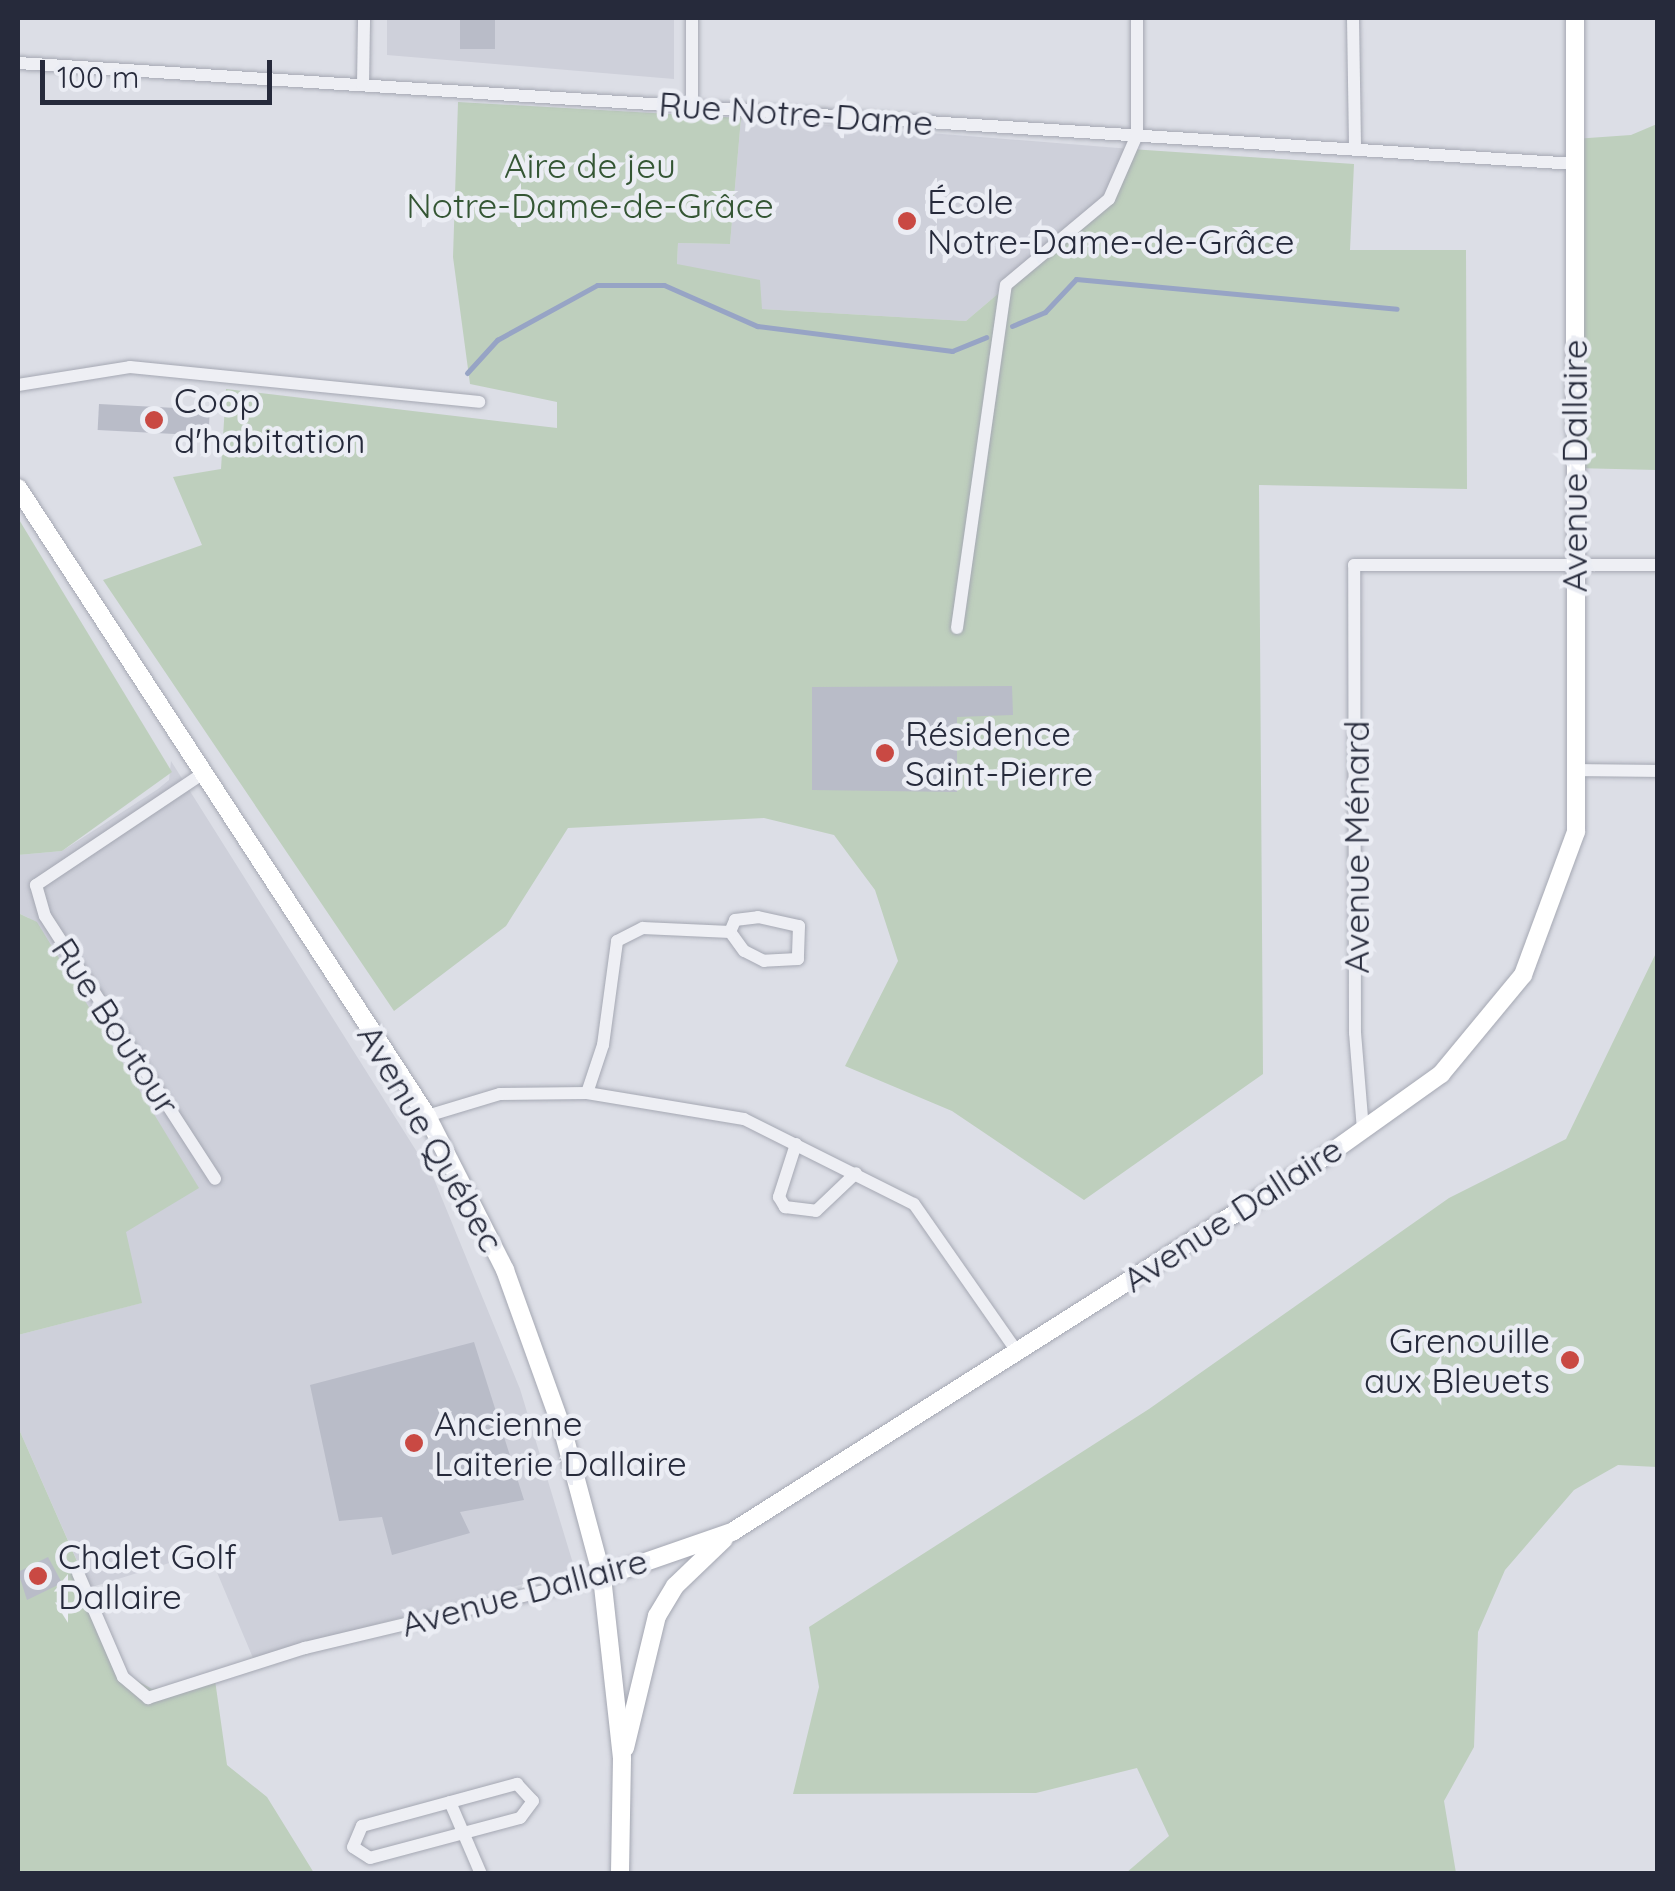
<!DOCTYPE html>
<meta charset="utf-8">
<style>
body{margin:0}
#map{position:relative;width:1675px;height:1891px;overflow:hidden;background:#dcdee6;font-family:Quicksand,sans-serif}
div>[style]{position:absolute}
.built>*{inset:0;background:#ced0da}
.green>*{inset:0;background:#becfbd}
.stream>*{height:5px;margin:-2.5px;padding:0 2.5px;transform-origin:2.5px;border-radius:2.5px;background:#97a4c5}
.building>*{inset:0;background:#b9bcc8;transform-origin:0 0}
.roads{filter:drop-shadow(0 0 2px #a5a8b3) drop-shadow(0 0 2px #a5a8b3)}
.street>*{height:12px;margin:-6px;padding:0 6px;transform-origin:6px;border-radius:6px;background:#eeeff4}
.secondary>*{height:18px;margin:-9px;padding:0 9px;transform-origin:9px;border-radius:9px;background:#fff}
.dots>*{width:28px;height:28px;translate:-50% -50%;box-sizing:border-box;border:5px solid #ebedf4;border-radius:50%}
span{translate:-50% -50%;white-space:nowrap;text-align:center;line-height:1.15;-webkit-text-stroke:9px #ebedf4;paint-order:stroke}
.street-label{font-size:35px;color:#262a3b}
.park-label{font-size:35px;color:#345634}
.poi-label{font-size:35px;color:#262a3b}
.left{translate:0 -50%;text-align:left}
.right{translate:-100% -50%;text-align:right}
.frame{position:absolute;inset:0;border:20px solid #262a3b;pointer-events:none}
.scale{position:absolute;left:40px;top:60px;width:232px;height:45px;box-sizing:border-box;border:5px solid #262a3b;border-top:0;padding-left:12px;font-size:30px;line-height:35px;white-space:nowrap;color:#262a3b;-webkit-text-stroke:8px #ebedf4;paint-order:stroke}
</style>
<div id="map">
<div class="built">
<div style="clip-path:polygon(387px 18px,674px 18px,674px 79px,387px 55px)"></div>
<div style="clip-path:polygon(741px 118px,1131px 149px,1109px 199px,966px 321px,762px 309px,677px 264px,678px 243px,730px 244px)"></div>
<div style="clip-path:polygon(171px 761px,434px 1179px,520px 1389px,575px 1570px,253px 1658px,208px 1551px,89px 1588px,18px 1427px,18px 1335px,141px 1303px,29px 918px,18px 913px,18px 855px,62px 851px,158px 789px,169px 780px)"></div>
</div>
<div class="green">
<div style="clip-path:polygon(458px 102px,741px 118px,730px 244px,678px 243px,677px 264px,760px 280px,762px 309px,966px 321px,1109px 199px,1131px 149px,1354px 164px,1350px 250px,1466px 250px,1467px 489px,1259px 485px,1263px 1074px,1084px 1200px,952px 1111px,845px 1066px,898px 961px,875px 890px,834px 835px,764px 818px,568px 828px,506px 926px,394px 1011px,103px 580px,202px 545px,173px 477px,221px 469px,226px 389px,557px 428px,557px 402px,470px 384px,453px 257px)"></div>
<div style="clip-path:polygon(1657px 124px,1657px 470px,1574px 468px,1574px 139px,1631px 135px)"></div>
<div style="clip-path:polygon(18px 518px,172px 772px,62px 851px,18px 855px)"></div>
<div style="clip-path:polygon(18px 913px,37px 922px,199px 1188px,126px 1232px,142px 1303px,18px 1335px)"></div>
<div style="clip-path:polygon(1657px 951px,1657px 1467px,1618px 1465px,1574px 1490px,1505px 1570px,1478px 1632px,1474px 1747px,1444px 1801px,1456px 1873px,1126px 1873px,1169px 1836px,1137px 1768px,1036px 1793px,793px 1794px,819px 1687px,809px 1627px,1149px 1409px,1449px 1198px,1566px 1139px)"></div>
<div style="clip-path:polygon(18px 1427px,127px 1675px,152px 1689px,215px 1680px,227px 1765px,267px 1797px,314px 1873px,18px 1873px)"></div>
</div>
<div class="stream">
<div style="left:1012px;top:326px;width:36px;rotate:-23deg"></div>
<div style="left:1045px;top:312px;width:45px;rotate:-46.8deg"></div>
<div style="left:1076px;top:279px;width:322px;rotate:5.3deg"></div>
<div style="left:467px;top:373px;width:45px;rotate:-47.7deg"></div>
<div style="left:497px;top:340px;width:114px;rotate:-28.8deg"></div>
<div style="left:597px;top:285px;width:67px"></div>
<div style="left:664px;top:285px;width:102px;rotate:23.8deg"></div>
<div style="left:757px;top:326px;width:197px;rotate:7.3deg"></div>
<div style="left:952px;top:351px;width:37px;rotate:-22deg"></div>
</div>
<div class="building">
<div style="left:460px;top:18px;width:35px;height:31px"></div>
<div style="left:99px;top:404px;width:111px;height:26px;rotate:3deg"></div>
<div style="clip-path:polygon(1012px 686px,1013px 715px,957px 717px,957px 792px,812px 790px,812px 687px)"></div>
<div style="clip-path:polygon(474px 1342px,524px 1500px,460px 1512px,470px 1533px,392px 1555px,382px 1517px,339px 1521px,310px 1385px)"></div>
<div style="clip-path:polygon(48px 1557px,62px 1583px,27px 1600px,18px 1572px)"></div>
</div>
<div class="roads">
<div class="street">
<div style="left:1353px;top:18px;width:131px;rotate:89.1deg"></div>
<div style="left:18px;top:63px;width:1559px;rotate:3.71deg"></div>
<div style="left:363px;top:85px;width:67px;rotate:-89.1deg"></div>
<div style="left:692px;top:107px;width:89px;rotate:-90deg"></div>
<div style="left:18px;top:385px;width:113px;rotate:-9.1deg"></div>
<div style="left:130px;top:367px;width:351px;rotate:5.7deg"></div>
<div style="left:957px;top:628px;width:346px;rotate:-81.9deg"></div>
<div style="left:1006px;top:285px;width:134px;rotate:-39.9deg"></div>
<div style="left:1109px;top:199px;width:70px;rotate:-66.4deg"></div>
<div style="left:1137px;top:135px;width:117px;rotate:-90deg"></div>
<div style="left:1577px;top:770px;width:81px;rotate:0.7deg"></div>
<div style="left:202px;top:774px;width:200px;rotate:146.2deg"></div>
<div style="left:36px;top:885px;width:32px;rotate:74deg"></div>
<div style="left:45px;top:916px;width:313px;rotate:57.1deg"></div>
<div style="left:758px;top:917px;width:42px;rotate:12.4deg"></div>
<div style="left:799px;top:926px;width:33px;rotate:92deg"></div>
<div style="left:798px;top:959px;width:34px;rotate:177deg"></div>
<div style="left:764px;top:961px;width:22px;rotate:-153deg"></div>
<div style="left:744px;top:951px;width:24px;rotate:-126deg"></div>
<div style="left:730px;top:932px;width:13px;rotate:-67deg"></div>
<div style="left:735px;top:920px;width:23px;rotate:-7deg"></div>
<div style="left:587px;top:1093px;width:51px;rotate:-71.6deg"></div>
<div style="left:603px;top:1045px;width:105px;rotate:-82.3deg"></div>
<div style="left:617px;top:941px;width:29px;rotate:-27deg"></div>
<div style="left:643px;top:928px;width:87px;rotate:2.6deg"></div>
<div style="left:427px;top:1116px;width:76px;rotate:-16.8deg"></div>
<div style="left:500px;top:1094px;width:87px;rotate:-0.7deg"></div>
<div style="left:587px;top:1093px;width:159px;rotate:9.4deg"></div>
<div style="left:744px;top:1119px;width:190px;rotate:26.6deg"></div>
<div style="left:914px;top:1204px;width:182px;rotate:55.1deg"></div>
<div style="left:1363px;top:1130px;width:97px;rotate:-94.7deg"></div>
<div style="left:1355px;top:1033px;width:468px;rotate:-90.1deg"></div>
<div style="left:1354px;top:565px;width:304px"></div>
<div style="left:796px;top:1144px;width:56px;rotate:107.8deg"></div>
<div style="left:779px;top:1197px;width:12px;rotate:59deg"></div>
<div style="left:785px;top:1207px;width:31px;rotate:7deg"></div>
<div style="left:816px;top:1211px;width:55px;rotate:-43.5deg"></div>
<div style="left:78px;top:1573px;width:113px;rotate:66.6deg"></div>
<div style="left:123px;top:1677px;width:33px;rotate:40deg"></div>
<div style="left:148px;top:1698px;width:165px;rotate:-17.7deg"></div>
<div style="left:305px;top:1648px;width:305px;rotate:-13.4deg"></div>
<div style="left:517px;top:1784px;width:23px;rotate:47deg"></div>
<div style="left:533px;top:1801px;width:21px;rotate:127deg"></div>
<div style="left:520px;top:1818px;width:155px;rotate:165.1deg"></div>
<div style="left:370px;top:1858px;width:20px;rotate:-147deg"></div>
<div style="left:353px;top:1847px;width:23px;rotate:-67deg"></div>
<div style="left:362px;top:1826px;width:161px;rotate:-15.2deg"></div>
<div style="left:450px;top:1802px;width:78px;rotate:66.7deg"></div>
</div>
<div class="secondary">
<div style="left:18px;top:488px;width:749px;rotate:56.92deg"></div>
<div style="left:427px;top:1116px;width:173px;rotate:63.1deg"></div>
<div style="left:505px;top:1270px;width:171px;rotate:70.2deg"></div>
<div style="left:563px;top:1431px;width:151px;rotate:75deg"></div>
<div style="left:602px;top:1577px;width:182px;rotate:83.7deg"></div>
<div style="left:622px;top:1758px;width:116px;rotate:91deg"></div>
<div style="left:602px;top:1577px;width:138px;rotate:-19.1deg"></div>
<div style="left:732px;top:1532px;width:707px;rotate:-32.34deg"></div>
<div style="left:1329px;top:1154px;width:138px;rotate:-35.5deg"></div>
<div style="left:1441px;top:1074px;width:129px;rotate:-50.4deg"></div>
<div style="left:1523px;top:975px;width:153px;rotate:-69.7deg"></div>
<div style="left:1576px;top:832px;width:814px;rotate:-90.07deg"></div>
<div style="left:625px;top:1748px;width:136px;rotate:-76.4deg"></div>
<div style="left:657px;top:1616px;width:35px;rotate:-59deg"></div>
<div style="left:675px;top:1586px;width:68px;rotate:-43.8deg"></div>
</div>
</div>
<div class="dots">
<div style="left:907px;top:221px;background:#c94943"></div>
<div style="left:154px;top:420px;background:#c94943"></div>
<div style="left:885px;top:753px;background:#c94943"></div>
<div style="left:1570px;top:1360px;background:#c94943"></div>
<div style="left:414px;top:1443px;background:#c94943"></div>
<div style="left:38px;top:1576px;background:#c94943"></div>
</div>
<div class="street-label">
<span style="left:796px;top:113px;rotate:4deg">Rue Notre-Dame</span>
<span style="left:1574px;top:466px;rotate:-90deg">Avenue Dallaire</span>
<span style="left:1356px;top:847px;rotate:-90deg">Avenue Ménard</span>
<span style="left:116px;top:1026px;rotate:57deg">Rue Boutour</span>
<span style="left:431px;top:1138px;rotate:60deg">Avenue Québec</span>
<span style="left:1232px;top:1214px;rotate:-33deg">Avenue Dallaire</span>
<span style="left:524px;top:1592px;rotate:-15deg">Avenue Dallaire</span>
</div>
<div class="park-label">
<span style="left:590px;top:185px">Aire de jeu<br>Notre-Dame-de-Grâce</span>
</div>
<div class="poi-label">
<span class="left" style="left:927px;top:221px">École<br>Notre-Dame-de-Grâce</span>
<span class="left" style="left:174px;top:420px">Coop<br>d'habitation</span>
<span class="left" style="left:905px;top:753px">Résidence<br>Saint-Pierre</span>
<span class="right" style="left:1550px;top:1360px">Grenouille<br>aux Bleuets</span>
<span class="left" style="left:434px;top:1443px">Ancienne<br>Laiterie Dallaire</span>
<span class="left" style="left:58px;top:1576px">Chalet Golf<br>Dallaire</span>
</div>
<div class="frame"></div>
<div class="scale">100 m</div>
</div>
